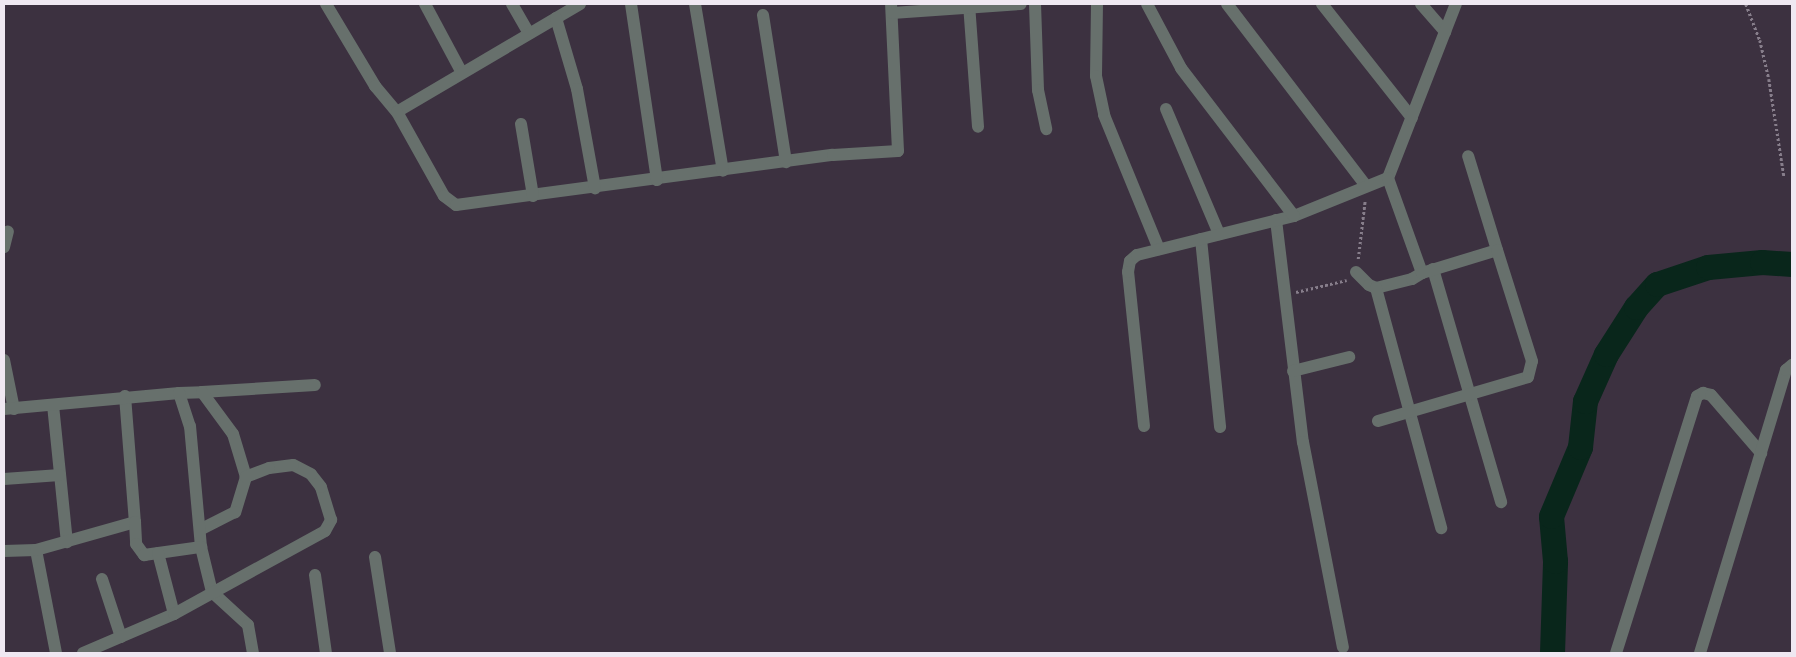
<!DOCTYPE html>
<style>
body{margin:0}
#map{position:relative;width:1796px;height:657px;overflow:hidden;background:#3c3140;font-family:Roboto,sans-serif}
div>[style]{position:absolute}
.river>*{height:25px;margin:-12.5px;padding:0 12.5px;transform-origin:12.5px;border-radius:12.5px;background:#09261b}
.path>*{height:2.5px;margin-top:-1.25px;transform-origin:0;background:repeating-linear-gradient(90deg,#877e8b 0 2.5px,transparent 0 5px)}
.minor>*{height:12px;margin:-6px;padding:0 6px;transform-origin:6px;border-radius:6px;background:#67706c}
span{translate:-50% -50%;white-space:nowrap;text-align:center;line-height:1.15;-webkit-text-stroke:4px #201b22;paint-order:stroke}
.frame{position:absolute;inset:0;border:5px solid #efe8f2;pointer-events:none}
</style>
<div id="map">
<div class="river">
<div style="left:1552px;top:653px;width:92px;rotate:-88.1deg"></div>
<div style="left:1555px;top:561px;width:45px;rotate:-95.1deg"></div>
<div style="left:1551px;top:516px;width:75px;rotate:-67.2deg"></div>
<div style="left:1580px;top:447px;width:46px;rotate:-83.8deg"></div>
<div style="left:1585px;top:401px;width:51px;rotate:-65.9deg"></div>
<div style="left:1606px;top:354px;width:56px;rotate:-57.4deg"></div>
<div style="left:1636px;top:307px;width:31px;rotate:-48deg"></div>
<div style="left:1657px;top:284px;width:54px;rotate:-18.4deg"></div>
<div style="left:1708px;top:267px;width:54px;rotate:-5.3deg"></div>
<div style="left:1762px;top:262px;width:30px;rotate:4deg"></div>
</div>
<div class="path">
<div style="left:1746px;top:4px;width:39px;rotate:69deg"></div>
<div style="left:1760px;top:40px;width:40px;rotate:77deg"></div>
<div style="left:1769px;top:79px;width:98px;rotate:81.2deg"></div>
<div style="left:1358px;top:259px;width:59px;rotate:-83.2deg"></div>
<div style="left:1296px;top:292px;width:52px;rotate:-13.2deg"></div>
</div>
<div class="minor">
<div style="left:326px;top:4px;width:96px;rotate:59.1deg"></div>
<div style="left:375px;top:86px;width:34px;rotate:50deg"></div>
<div style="left:425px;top:4px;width:78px;rotate:61.8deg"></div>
<div style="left:512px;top:4px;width:34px;rotate:60deg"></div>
<div style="left:580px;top:4px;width:212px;rotate:149.5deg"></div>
<div style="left:397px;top:112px;width:96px;rotate:60.8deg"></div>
<div style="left:444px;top:196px;width:15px;rotate:37deg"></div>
<div style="left:456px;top:205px;width:380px;rotate:-7.6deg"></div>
<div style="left:833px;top:155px;width:65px;rotate:-3.5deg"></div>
<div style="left:898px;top:151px;width:147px;rotate:-92.7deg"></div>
<div style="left:631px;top:4px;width:178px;rotate:81.6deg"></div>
<div style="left:695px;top:4px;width:169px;rotate:80.5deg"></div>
<div style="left:969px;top:4px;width:123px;rotate:85.8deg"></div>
<div style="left:1035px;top:4px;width:86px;rotate:88deg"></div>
<div style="left:1038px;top:90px;width:40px;rotate:78deg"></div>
<div style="left:1097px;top:4px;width:72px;rotate:90.8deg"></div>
<div style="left:1096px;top:76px;width:40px;rotate:78deg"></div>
<div style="left:1104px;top:115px;width:145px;rotate:67.7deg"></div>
<div style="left:1227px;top:4px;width:229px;rotate:52.6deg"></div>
<div style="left:1322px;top:4px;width:145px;rotate:51.7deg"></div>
<div style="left:1421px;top:4px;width:37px;rotate:49deg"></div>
<div style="left:892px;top:13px;width:129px;rotate:-4deg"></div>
<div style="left:763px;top:15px;width:149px;rotate:81.1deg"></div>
<div style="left:556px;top:18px;width:74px;rotate:73.5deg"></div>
<div style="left:577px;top:89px;width:101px;rotate:79.7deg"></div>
<div style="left:1166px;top:109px;width:136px;rotate:67deg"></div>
<div style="left:521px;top:124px;width:73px;rotate:80.5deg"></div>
<div style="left:1294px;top:216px;width:101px;rotate:-22deg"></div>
<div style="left:1388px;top:178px;width:187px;rotate:-68.7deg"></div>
<div style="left:1276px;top:220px;width:224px;rotate:83.1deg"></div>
<div style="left:1303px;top:442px;width:209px;rotate:79deg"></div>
<div style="left:1201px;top:239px;width:189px;rotate:84.2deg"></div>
<div style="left:4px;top:247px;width:16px;rotate:-76deg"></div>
<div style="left:1433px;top:269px;width:243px;rotate:73.7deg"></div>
<div style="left:1356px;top:272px;width:18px;rotate:45deg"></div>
<div style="left:1369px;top:285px;width:8px;rotate:23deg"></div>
<div style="left:1376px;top:288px;width:37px;rotate:-14deg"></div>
<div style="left:1412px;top:279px;width:12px;rotate:-31deg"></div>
<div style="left:1422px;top:273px;width:101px;rotate:-109.7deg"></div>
<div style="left:1422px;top:273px;width:78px;rotate:-17deg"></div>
<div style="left:1497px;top:250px;width:98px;rotate:-107.1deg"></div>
<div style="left:1376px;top:288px;width:249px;rotate:74.8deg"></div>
<div style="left:4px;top:360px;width:50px;rotate:78.5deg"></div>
<div style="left:1293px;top:371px;width:58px;rotate:-14deg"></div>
<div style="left:202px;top:392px;width:113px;rotate:-3.5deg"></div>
<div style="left:179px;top:393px;width:23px;rotate:-2deg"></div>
<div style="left:202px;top:392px;width:52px;rotate:53.6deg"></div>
<div style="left:233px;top:434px;width:45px;rotate:73.2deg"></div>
<div style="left:246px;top:477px;width:37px;rotate:107deg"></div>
<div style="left:235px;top:512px;width:39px;rotate:153deg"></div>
<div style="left:125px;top:396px;width:126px;rotate:85.5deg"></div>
<div style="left:53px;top:405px;width:138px;rotate:84.2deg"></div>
<div style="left:4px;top:409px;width:176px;rotate:-5.2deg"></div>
<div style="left:179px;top:393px;width:35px;rotate:72deg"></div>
<div style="left:190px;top:426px;width:121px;rotate:84.8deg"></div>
<div style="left:201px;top:547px;width:46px;rotate:76.3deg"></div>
<div style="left:212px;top:592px;width:49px;rotate:42.5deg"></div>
<div style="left:248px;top:625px;width:28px;rotate:80deg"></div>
<div style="left:1378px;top:421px;width:156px;rotate:-16.3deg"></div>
<div style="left:1528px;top:377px;width:16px;rotate:-76deg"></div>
<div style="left:1532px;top:361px;width:116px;rotate:-107.5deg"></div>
<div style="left:1144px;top:426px;width:155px;rotate:-95.9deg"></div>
<div style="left:1128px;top:272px;width:11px;rotate:-80deg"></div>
<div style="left:1130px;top:261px;width:9px;rotate:-41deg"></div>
<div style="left:1137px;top:255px;width:162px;rotate:-14deg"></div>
<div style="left:1294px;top:216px;width:186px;rotate:-127.4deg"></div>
<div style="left:1181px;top:68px;width:72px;rotate:-118deg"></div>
<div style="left:4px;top:479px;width:56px;rotate:-4.1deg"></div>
<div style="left:36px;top:550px;width:105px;rotate:79deg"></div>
<div style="left:4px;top:551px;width:32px;rotate:-2deg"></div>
<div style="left:36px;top:550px;width:103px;rotate:-15.8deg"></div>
<div style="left:135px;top:522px;width:22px;rotate:87deg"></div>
<div style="left:136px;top:544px;width:14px;rotate:54deg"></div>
<div style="left:144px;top:555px;width:58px;rotate:-8deg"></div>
<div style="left:158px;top:553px;width:63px;rotate:75.3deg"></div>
<div style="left:375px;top:557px;width:97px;rotate:81.1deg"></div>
<div style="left:315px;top:575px;width:79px;rotate:82deg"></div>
<div style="left:102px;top:579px;width:61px;rotate:71.9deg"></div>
<div style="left:83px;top:653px;width:99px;rotate:-23.2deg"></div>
<div style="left:174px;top:614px;width:172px;rotate:-28.8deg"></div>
<div style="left:325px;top:531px;width:13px;rotate:-61deg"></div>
<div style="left:331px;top:520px;width:34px;rotate:-107deg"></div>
<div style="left:321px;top:487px;width:16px;rotate:-128deg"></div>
<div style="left:311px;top:474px;width:20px;rotate:-153deg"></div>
<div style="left:293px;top:465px;width:24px;rotate:173deg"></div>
<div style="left:269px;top:468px;width:25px;rotate:159deg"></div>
<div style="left:1616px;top:653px;width:269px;rotate:-72.5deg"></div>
<div style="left:1697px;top:396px;width:7px;rotate:-27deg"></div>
<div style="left:1703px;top:393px;width:8px;rotate:14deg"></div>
<div style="left:1711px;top:395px;width:77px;rotate:49.2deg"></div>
<div style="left:1700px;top:653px;width:296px;rotate:-73.1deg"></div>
<div style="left:1786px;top:370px;width:8px;rotate:-40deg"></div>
</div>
<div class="frame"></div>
</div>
